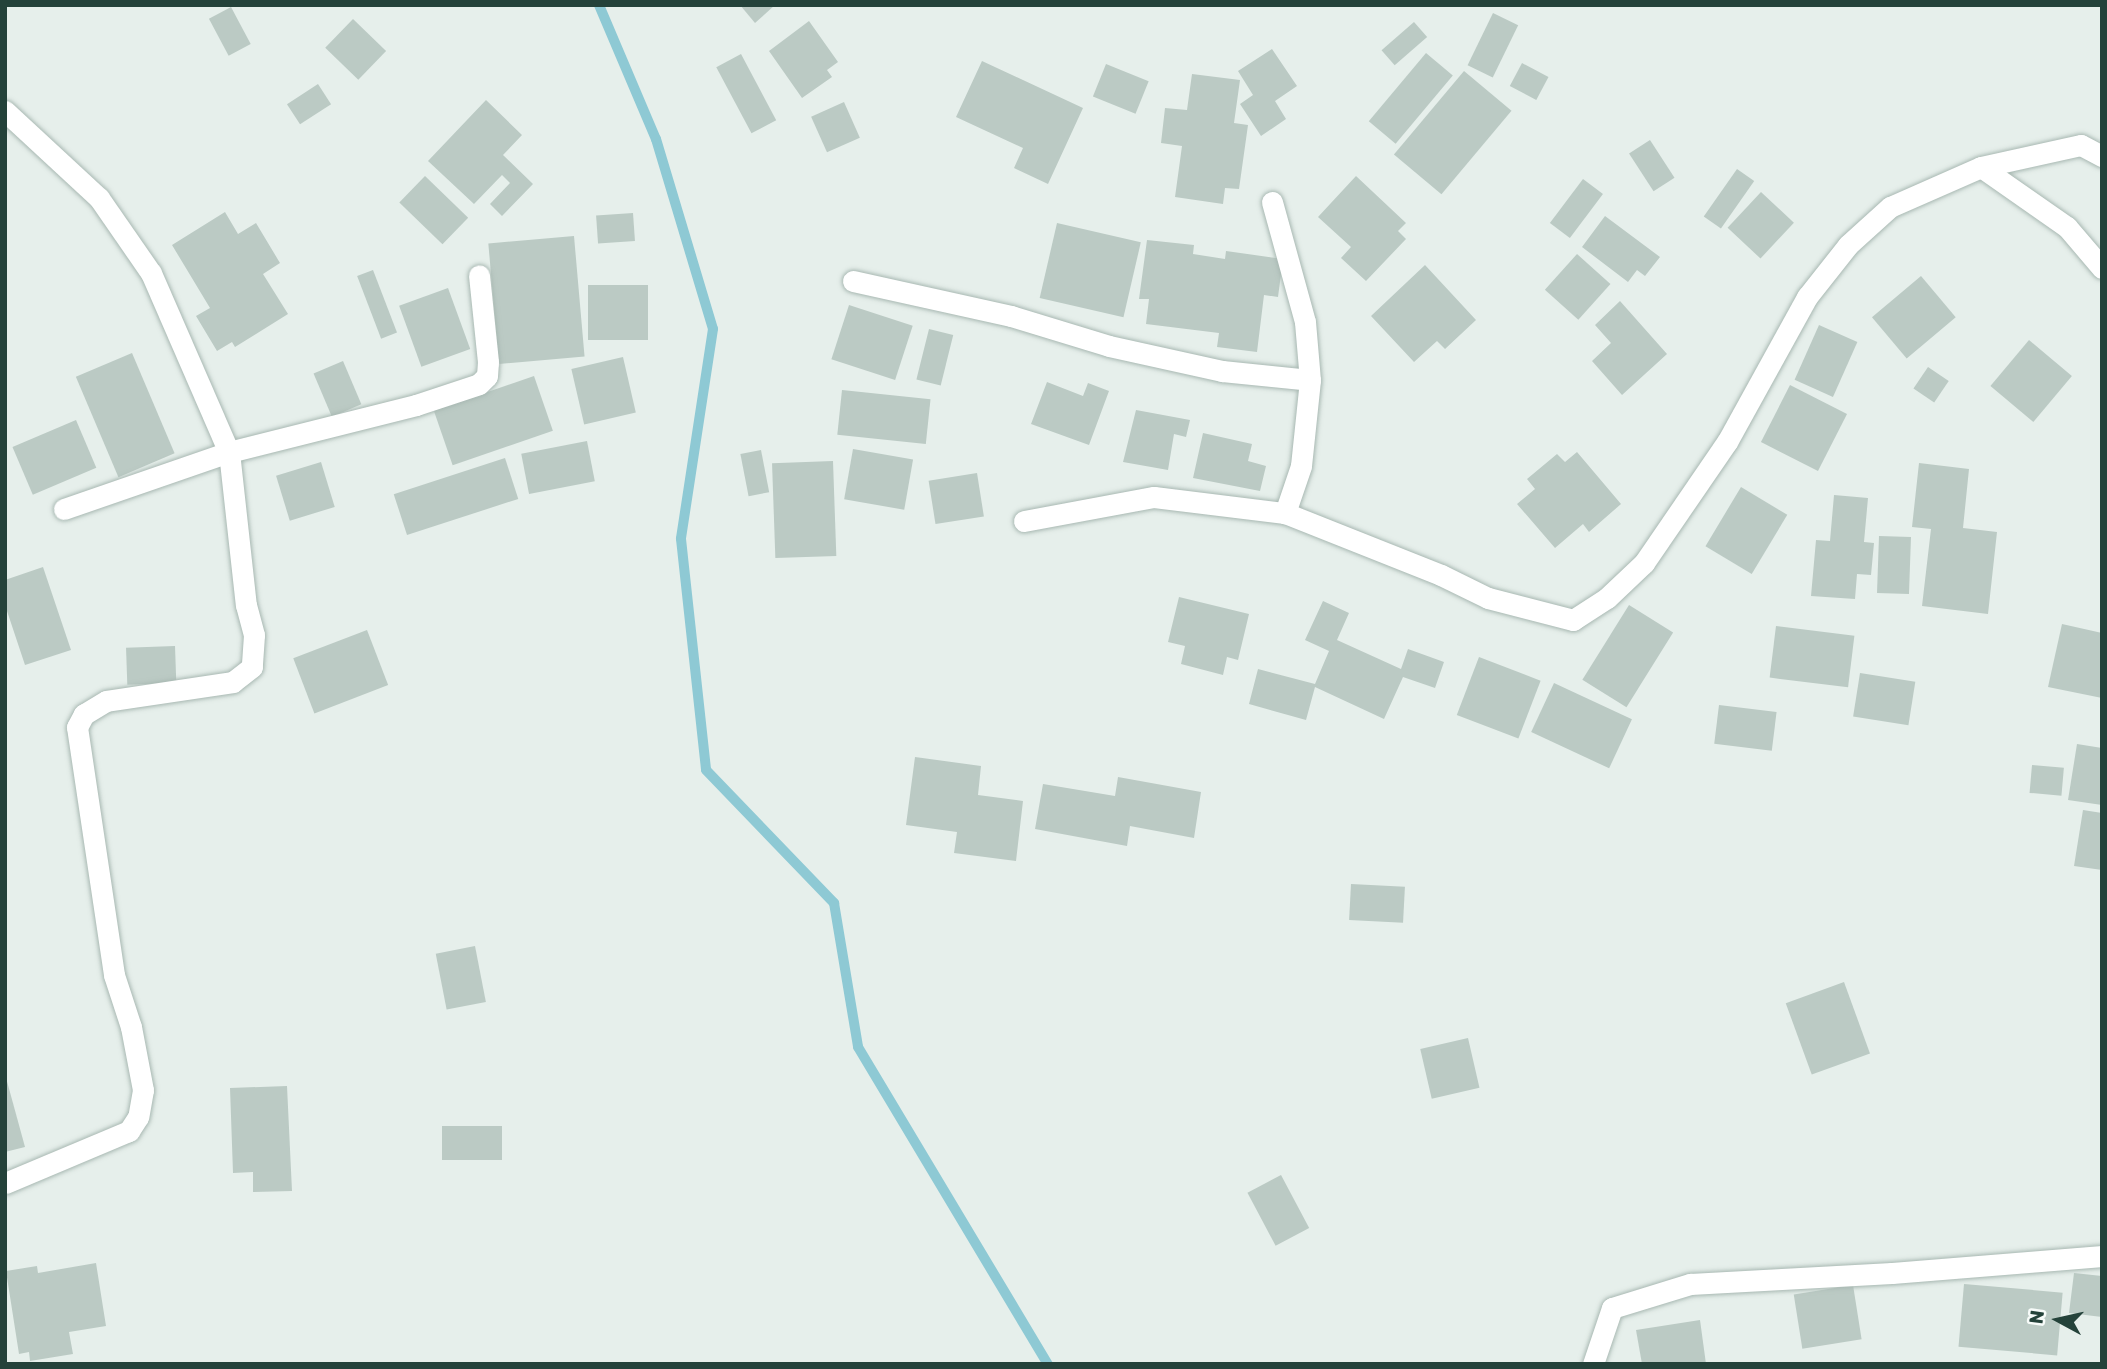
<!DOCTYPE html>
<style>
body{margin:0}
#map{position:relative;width:2107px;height:1369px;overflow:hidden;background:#e6efeb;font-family:Rubik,sans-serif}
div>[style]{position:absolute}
.stream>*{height:10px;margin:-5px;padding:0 5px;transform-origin:5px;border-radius:5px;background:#8ec9d4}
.building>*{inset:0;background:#bbcac4;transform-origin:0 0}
.roads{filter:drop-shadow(0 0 2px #a8b8b2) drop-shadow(0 0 2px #a8b8b2)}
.minor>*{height:21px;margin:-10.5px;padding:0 10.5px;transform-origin:10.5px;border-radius:10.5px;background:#fff}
span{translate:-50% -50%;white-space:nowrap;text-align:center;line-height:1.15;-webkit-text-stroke:5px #f7fbf9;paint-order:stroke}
.frame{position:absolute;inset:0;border:7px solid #24423a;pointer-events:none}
.north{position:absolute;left:2023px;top:1285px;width:70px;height:70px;-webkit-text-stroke:5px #f7fbf9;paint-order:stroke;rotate:278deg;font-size:19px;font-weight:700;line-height:28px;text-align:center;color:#24423a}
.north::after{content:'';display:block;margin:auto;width:24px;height:32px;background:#24423a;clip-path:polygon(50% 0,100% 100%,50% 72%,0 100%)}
</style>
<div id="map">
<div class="stream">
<div style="left:599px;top:5px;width:146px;rotate:67deg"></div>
<div style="left:656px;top:139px;width:198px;rotate:73.3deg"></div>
<div style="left:713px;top:329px;width:212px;rotate:98.7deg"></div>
<div style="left:681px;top:539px;width:232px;rotate:83.8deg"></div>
<div style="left:706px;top:770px;width:185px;rotate:46.1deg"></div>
<div style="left:834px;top:903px;width:146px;rotate:80.5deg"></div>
<div style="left:858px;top:1047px;width:370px;rotate:59.1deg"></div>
</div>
<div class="building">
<div style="clip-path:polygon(740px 5px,775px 5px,755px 23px)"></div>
<div style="left:231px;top:7px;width:42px;height:25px;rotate:62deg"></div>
<div style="left:1493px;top:13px;width:28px;height:58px;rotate:26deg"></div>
<div style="left:353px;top:19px;width:46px;height:40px;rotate:44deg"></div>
<div style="clip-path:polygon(809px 21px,838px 62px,827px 70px,832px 77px,802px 98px,769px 51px)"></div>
<div style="left:1414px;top:22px;width:20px;height:43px;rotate:49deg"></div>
<div style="clip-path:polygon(1272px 49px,1297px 86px,1275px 101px,1286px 119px,1261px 136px,1240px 104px,1253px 95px,1238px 71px)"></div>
<div style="left:1426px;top:53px;width:35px;height:89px;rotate:40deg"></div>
<div style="left:741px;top:54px;width:75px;height:28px;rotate:62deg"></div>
<div style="clip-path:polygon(982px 61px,1083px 108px,1048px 184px,1014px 168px,1023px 148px,956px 117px)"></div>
<div style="left:1522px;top:63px;width:30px;height:26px;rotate:28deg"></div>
<div style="left:1106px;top:64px;width:46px;height:35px;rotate:22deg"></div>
<div style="left:1464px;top:71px;width:62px;height:109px;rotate:40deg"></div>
<div style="clip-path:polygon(1192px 74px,1240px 80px,1234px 123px,1248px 125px,1239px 189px,1225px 188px,1223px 204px,1175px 197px,1182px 146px,1161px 143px,1165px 108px,1187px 110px)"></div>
<div style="left:318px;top:84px;width:24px;height:37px;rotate:57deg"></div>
<div style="clip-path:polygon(486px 100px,522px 135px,503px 155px,533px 184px,502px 216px,490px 204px,510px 183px,502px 175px,474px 204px,428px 161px)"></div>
<div style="left:844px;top:102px;width:39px;height:36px;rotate:66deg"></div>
<div style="left:1650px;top:140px;width:45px;height:25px;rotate:57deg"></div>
<div style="left:1737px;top:169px;width:21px;height:58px;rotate:35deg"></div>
<div style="left:425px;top:176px;width:60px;height:37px;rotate:44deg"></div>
<div style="clip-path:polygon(1356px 176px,1406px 223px,1398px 231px,1406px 239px,1366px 281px,1341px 258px,1351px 247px,1318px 217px)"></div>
<div style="left:1583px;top:179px;width:25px;height:55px;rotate:37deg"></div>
<div style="left:1761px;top:192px;width:45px;height:49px;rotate:43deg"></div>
<div style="clip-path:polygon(225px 212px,238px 234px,256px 223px,280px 263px,263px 274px,288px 314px,235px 347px,232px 342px,217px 351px,196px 316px,210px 308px,172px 245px)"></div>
<div style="left:633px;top:213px;width:28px;height:37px;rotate:86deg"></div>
<div style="clip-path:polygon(1605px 216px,1660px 257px,1645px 276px,1637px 270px,1628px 282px,1582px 247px)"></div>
<div style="left:1057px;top:223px;width:86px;height:77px;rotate:13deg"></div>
<div style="left:574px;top:236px;width:121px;height:86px;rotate:85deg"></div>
<div style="clip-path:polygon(1147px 240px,1194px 245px,1193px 254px,1225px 259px,1226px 251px,1283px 259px,1278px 297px,1264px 295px,1257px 352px,1217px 347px,1219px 333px,1146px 324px,1149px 299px,1139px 299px)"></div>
<div style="left:1577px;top:254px;width:45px;height:48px;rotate:42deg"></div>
<div style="clip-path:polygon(1425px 265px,1476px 320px,1445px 349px,1437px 341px,1414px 362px,1371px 316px)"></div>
<div style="left:373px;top:270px;width:67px;height:17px;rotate:69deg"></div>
<div style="left:1921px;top:276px;width:54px;height:64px;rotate:50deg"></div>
<div style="left:588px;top:285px;width:60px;height:55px"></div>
<div style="left:448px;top:288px;width:65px;height:52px;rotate:70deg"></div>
<div style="clip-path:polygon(1620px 301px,1667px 354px,1622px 395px,1592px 361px,1611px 343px,1595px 325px)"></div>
<div style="left:849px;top:305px;width:67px;height:57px;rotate:18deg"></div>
<div style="left:1819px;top:325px;width:42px;height:60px;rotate:24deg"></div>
<div style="left:929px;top:329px;width:25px;height:52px;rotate:14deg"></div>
<div style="left:2029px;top:340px;width:56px;height:60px;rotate:40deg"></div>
<div style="left:132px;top:353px;width:109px;height:61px;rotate:67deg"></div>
<div style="left:623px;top:357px;width:57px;height:53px;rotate:77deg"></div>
<div style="left:343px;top:361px;width:47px;height:32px;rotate:67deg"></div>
<div style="left:1928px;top:367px;width:25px;height:26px;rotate:34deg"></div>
<div style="left:534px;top:376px;width:58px;height:106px;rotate:71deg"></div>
<div style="clip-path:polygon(1047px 382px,1083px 396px,1088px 383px,1109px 391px,1089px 445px,1031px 424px)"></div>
<div style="left:1790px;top:385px;width:64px;height:64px;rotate:27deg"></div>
<div style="left:842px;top:390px;width:89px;height:45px;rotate:6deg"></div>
<div style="clip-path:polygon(1136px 410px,1190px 420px,1186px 437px,1174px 434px,1168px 470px,1123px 462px)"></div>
<div style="left:76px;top:420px;width:52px;height:69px;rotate:67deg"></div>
<div style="clip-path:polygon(1203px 433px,1252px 444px,1248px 461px,1266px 466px,1260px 491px,1193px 478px)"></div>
<div style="left:587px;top:441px;width:41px;height:67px;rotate:79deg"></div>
<div style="left:853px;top:449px;width:61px;height:51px;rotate:10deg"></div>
<div style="left:761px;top:450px;width:43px;height:21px;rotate:79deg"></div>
<div style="clip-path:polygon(1577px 452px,1621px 504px,1589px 532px,1583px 524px,1555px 548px,1517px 504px,1535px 489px,1527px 479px,1557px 454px,1565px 462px)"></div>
<div style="left:505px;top:458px;width:43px;height:117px;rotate:72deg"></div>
<div style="left:833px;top:461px;width:95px;height:61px;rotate:88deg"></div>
<div style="left:321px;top:462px;width:47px;height:47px;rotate:73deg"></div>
<div style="clip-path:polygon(1919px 463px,1969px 469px,1963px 528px,1997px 532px,1988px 614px,1922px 606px,1931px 529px,1912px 527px)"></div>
<div style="left:977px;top:473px;width:44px;height:49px;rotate:81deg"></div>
<div style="left:1741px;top:487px;width:54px;height:69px;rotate:31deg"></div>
<div style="clip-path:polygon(1834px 495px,1868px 498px,1864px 542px,1874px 543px,1871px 575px,1857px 574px,1855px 599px,1811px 596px,1816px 540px,1830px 541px)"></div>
<div style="left:1879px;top:536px;width:32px;height:57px;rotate:2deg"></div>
<div style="clip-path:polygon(43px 567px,71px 650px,25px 665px,5px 605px,5px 580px)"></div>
<div style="clip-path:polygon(1179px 597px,1249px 614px,1238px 660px,1227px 657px,1223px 675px,1181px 664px,1185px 646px,1168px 642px)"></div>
<div style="clip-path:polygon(1323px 601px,1349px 613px,1337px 640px,1401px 669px,1408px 649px,1444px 662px,1435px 688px,1403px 677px,1384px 719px,1315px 687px,1306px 720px,1249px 704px,1258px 669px,1315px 684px,1329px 651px,1305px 640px)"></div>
<div style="left:1629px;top:605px;width:52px;height:88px;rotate:32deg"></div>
<div style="clip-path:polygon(2062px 624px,2102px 633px,2102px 698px,2048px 687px)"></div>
<div style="left:1776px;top:626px;width:79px;height:52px;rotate:7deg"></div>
<div style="left:367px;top:630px;width:59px;height:79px;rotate:69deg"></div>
<div style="left:175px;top:646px;width:37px;height:49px;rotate:88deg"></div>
<div style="left:1479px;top:657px;width:66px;height:62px;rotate:21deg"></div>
<div style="left:1860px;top:673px;width:56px;height:44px;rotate:9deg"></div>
<div style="left:1554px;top:683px;width:86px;height:54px;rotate:25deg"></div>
<div style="left:1719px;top:705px;width:58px;height:39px;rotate:7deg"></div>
<div style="clip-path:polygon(2077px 744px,2102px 748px,2102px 805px,2068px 800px)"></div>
<div style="clip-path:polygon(915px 757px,981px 766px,978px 795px,1023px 801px,1016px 861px,954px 853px,957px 832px,906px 825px)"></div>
<div style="left:2032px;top:765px;width:32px;height:28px;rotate:5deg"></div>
<div style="clip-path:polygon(1118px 777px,1201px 792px,1194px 838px,1130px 826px,1127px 846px,1035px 829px,1043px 784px,1115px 796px)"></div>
<div style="clip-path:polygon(2083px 810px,2102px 813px,2102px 870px,2074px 866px)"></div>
<div style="left:1351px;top:884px;width:54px;height:36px;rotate:3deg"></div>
<div style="left:475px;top:946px;width:57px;height:40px;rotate:79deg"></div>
<div style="left:1844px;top:982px;width:76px;height:62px;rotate:70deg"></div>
<div style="left:1468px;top:1038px;width:51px;height:49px;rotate:77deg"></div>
<div style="clip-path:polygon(5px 1074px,25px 1147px,5px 1152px)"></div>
<div style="clip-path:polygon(287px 1086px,292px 1191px,253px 1192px,253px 1172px,233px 1173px,230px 1088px)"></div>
<div style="left:502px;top:1126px;width:34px;height:60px;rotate:90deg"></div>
<div style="left:1281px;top:1175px;width:60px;height:38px;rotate:62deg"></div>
<div style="clip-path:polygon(96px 1263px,106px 1326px,69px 1332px,73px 1354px,30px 1361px,29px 1352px,19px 1354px,6px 1271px,37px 1266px,38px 1273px)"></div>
<div style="clip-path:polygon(2074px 1273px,2102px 1276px,2102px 1317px,2069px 1313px)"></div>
<div style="left:1964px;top:1284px;width:99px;height:63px;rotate:5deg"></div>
<div style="left:1853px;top:1285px;width:55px;height:60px;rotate:81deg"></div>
<div style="clip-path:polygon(1700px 1320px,1706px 1364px,1642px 1364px,1636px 1330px)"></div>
</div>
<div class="roads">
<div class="minor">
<div style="left:5px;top:111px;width:128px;rotate:42.8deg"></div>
<div style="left:99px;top:198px;width:91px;rotate:55.3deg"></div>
<div style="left:151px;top:273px;width:195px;rotate:66.5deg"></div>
<div style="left:229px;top:452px;width:154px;rotate:83.7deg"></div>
<div style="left:246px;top:605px;width:31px;rotate:75deg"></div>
<div style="left:254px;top:635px;width:32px;rotate:94deg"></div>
<div style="left:252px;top:667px;width:24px;rotate:142deg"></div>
<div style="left:233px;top:682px;width:128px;rotate:171.5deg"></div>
<div style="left:106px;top:701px;width:26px;rotate:149deg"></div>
<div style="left:84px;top:714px;width:15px;rotate:118deg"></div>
<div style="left:77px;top:727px;width:251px;rotate:81.5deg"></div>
<div style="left:114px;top:975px;width:55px;rotate:71.9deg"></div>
<div style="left:131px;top:1027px;width:64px;rotate:79.2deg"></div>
<div style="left:143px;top:1090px;width:27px;rotate:100deg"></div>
<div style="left:138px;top:1117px;width:17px;rotate:123deg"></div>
<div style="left:129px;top:1131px;width:134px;rotate:157.2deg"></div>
<div style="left:1981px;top:167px;width:105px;rotate:34.9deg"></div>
<div style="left:2067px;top:227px;width:54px;rotate:49.5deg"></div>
<div style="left:1272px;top:202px;width:124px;rotate:74.6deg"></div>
<div style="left:1305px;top:322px;width:58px;rotate:85.1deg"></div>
<div style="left:853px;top:281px;width:162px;rotate:12.5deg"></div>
<div style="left:1011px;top:316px;width:102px;rotate:17deg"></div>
<div style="left:1109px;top:346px;width:116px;rotate:12.5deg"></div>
<div style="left:1222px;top:371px;width:88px;rotate:5.8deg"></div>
<div style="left:1310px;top:380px;width:86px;rotate:96deg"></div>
<div style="left:1301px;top:466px;width:50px;rotate:108.8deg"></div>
<div style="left:64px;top:509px;width:175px;rotate:-19.1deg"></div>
<div style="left:229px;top:452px;width:193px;rotate:-14.1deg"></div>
<div style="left:416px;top:405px;width:66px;rotate:-18.4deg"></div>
<div style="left:479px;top:384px;width:11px;rotate:-45deg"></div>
<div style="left:487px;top:376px;width:14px;rotate:-86deg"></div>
<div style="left:488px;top:362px;width:87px;rotate:-95.9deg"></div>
<div style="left:1024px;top:521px;width:132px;rotate:-10.5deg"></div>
<div style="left:1154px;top:497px;width:132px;rotate:7deg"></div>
<div style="left:1285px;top:513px;width:168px;rotate:21.7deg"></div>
<div style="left:1441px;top:575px;width:52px;rotate:26.1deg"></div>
<div style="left:1488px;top:598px;width:88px;rotate:14.5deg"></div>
<div style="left:1573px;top:620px;width:40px;rotate:-32.9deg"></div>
<div style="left:1607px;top:598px;width:51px;rotate:-43.4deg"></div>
<div style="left:1644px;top:563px;width:147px;rotate:-55.6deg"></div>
<div style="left:1727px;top:442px;width:166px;rotate:-61.1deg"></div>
<div style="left:1807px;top:297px;width:66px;rotate:-51.7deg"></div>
<div style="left:1848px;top:245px;width:57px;rotate:-42.1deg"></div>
<div style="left:1890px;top:207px;width:99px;rotate:-23.7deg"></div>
<div style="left:1981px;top:167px;width:102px;rotate:-12.4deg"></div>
<div style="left:2081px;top:145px;width:24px;rotate:28deg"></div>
<div style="left:1593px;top:1364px;width:59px;rotate:-71.3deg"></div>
<div style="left:1612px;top:1308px;width:82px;rotate:-17.1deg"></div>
<div style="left:1690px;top:1284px;width:202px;rotate:-3.1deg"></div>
<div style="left:1892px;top:1273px;width:211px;rotate:-4.6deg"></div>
</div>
</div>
<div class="frame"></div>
<div class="north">N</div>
</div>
